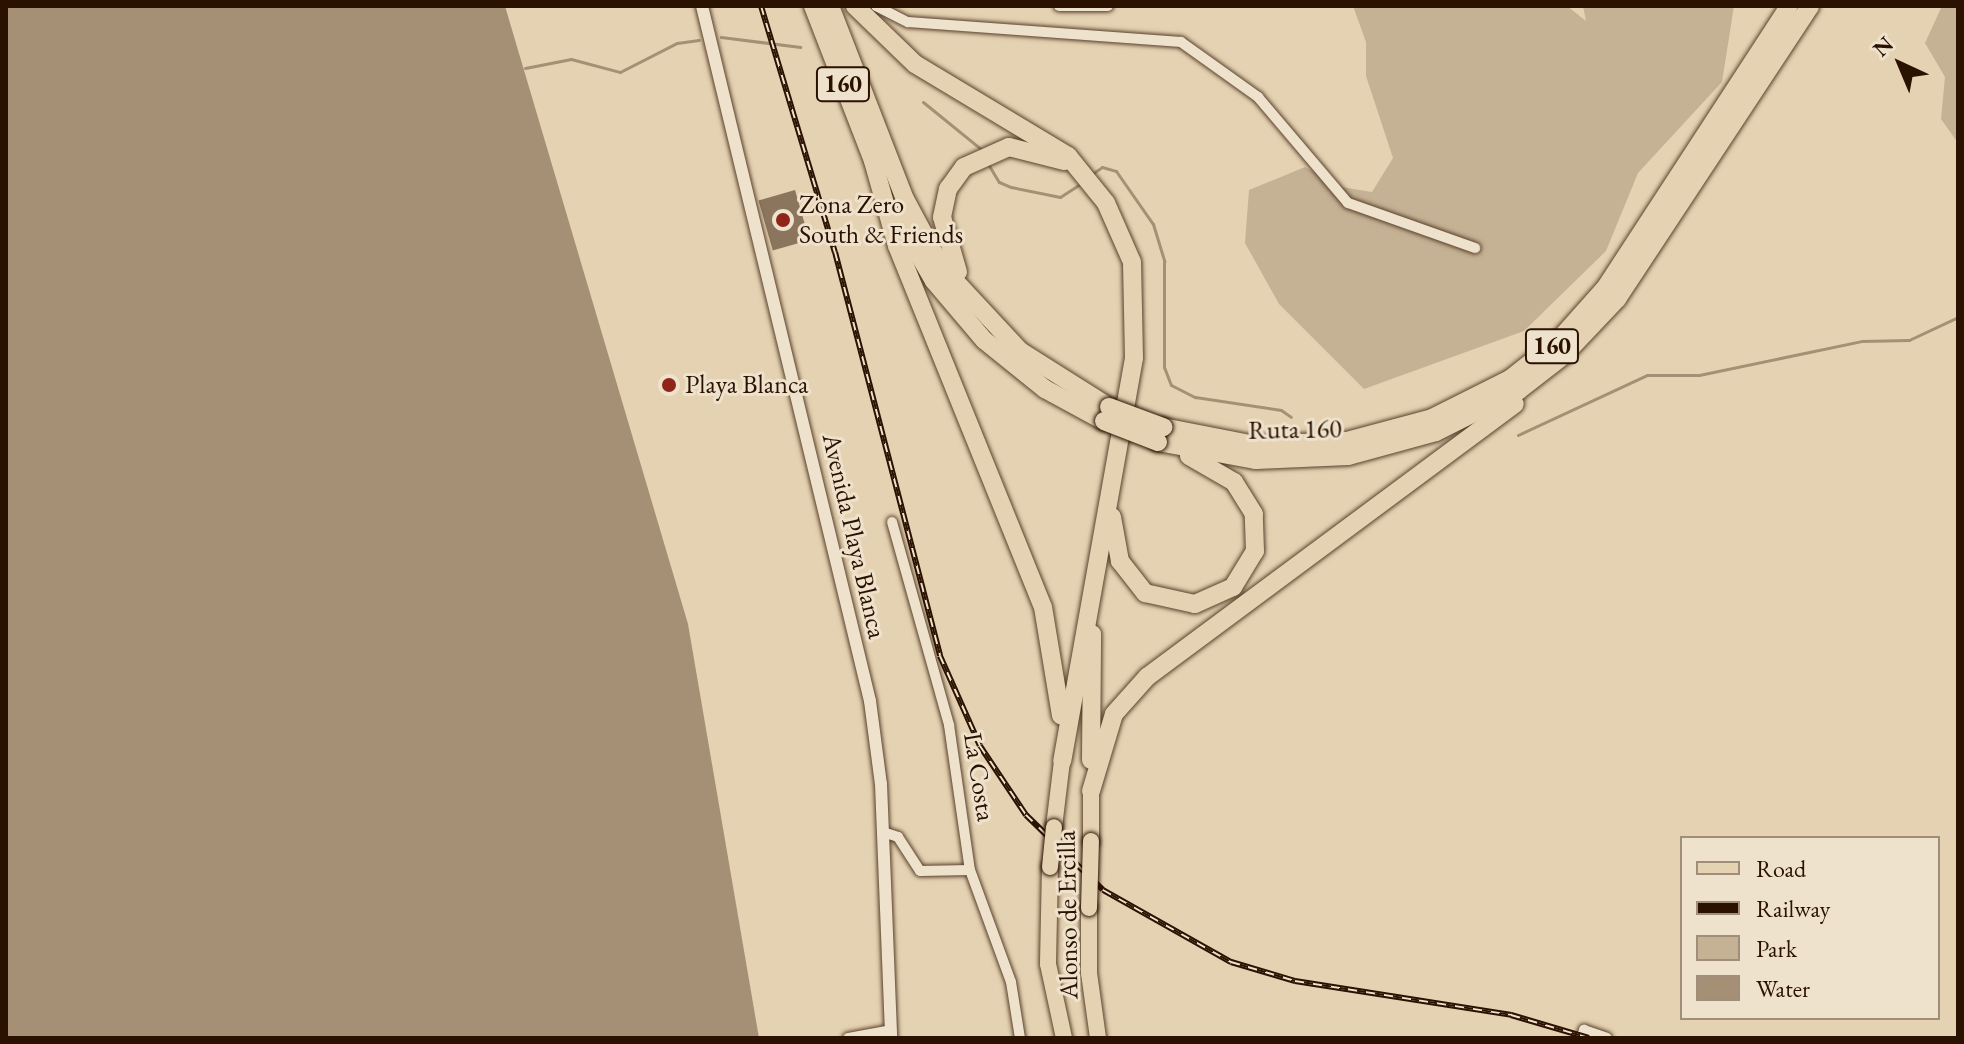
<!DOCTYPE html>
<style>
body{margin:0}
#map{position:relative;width:1964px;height:1044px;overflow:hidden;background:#e5d2b2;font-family:"EB Garamond",serif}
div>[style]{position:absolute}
.green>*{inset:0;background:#c5b194}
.water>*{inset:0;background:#a59075}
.stream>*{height:3px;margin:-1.5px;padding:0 1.5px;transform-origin:1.5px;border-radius:1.5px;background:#a59075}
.building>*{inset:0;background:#8b755d;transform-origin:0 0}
.roads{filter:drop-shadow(0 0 2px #59412c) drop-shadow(0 0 2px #59412c)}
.minor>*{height:10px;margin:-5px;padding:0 5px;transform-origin:5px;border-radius:5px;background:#eee2cd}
.tertiary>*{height:12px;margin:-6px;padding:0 6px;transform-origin:6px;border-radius:6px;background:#eee2cd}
.primary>*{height:16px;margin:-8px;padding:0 8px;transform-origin:8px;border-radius:8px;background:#e5d2b2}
.motorway>*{height:18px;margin:-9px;padding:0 9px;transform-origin:9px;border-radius:9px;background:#e5d2b2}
.rail>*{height:6px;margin-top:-3px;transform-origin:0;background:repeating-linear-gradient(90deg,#eee2cd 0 9px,#2a1100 0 18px);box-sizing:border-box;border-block:2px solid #2a1100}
.bridges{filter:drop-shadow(0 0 2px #2a1100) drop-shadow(0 0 2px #2a1100)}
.primary-bridge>*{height:16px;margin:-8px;padding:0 8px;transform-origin:8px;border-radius:8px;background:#e5d2b2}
.motorway-bridge>*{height:18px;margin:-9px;padding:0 9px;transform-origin:9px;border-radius:9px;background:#e5d2b2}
.dots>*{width:22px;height:22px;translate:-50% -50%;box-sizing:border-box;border:4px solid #eee2cd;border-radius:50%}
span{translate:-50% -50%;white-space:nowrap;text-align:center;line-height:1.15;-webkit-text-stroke:6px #eee2cd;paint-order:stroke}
.shield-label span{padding:2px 6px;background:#eee2cd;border:2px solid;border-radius:6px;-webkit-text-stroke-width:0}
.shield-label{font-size:24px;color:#2a1100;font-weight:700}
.poi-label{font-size:26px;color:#2a1100}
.left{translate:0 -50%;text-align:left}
.street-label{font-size:26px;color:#2a1100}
.frame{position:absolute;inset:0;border:8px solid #2a1100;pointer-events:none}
.legend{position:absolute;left:1680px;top:836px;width:260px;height:184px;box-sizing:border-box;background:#eee2cd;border:2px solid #a08e7b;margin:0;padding:10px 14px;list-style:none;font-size:24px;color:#2a1100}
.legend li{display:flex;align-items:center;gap:16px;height:40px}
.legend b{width:40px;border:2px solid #a08e7b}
.north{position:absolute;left:1860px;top:24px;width:80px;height:80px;-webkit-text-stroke:6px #eee2cd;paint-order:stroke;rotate:316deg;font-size:22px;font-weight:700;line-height:32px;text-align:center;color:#2a1100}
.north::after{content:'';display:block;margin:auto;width:28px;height:36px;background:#2a1100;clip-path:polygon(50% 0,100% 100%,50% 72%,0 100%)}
</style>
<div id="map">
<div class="green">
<div style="clip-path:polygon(1353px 6px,1567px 6px,1586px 21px,1583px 6px,1734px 6px,1722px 82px,1638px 173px,1606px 251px,1524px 331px,1364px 389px,1279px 304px,1245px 243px,1249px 190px,1305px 167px,1341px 187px,1372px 192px,1393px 158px,1366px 76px,1366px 42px)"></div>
<div style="clip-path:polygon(1942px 6px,1958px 6px,1958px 143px,1941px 119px,1945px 77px,1925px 43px)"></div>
</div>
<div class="water">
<div style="clip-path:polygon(6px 6px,505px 6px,688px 624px,759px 1038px,6px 1038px)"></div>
</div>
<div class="stream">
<div style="left:721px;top:37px;width:80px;rotate:7.2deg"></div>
<div style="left:525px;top:68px;width:47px;rotate:-11.1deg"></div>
<div style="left:571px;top:59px;width:51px;rotate:14.9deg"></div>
<div style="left:620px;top:72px;width:64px;rotate:-27deg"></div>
<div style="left:677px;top:43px;width:22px;rotate:-8deg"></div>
<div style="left:923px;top:102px;width:76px;rotate:39.1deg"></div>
<div style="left:988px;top:164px;width:21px;rotate:59deg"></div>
<div style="left:999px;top:182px;width:13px;rotate:23deg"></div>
<div style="left:1011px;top:187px;width:50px;rotate:11.5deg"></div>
<div style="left:1060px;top:197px;width:24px;rotate:-33deg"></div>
<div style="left:1092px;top:174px;width:12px;rotate:-35deg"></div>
<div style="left:1102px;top:167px;width:15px;rotate:16deg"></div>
<div style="left:1116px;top:171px;width:65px;rotate:55.1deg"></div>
<div style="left:1153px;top:224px;width:39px;rotate:73deg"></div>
<div style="left:1164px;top:261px;width:106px;rotate:90deg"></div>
<div style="left:1164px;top:367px;width:19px;rotate:69deg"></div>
<div style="left:1171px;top:385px;width:27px;rotate:27deg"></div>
<div style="left:1195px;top:397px;width:87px;rotate:8.6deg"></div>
<div style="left:1281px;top:410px;width:12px;rotate:35deg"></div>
<div style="left:1518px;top:435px;width:142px;rotate:-24.9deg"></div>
<div style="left:1647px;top:375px;width:52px"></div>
<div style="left:1699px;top:375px;width:167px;rotate:-11.8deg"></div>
<div style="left:1862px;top:341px;width:47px;rotate:-1.2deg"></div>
<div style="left:1909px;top:340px;width:54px;rotate:-25.1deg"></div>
</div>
<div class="building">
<div style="left:795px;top:190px;width:52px;height:38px;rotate:74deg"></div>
</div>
<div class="roads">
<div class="minor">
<div style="left:876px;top:6px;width:36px;rotate:27deg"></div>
<div style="left:908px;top:22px;width:274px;rotate:4.2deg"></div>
<div style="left:1181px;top:42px;width:95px;rotate:35.5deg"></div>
<div style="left:1258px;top:97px;width:139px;rotate:49.7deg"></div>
<div style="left:1348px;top:203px;width:135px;rotate:19.5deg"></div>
<div style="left:1059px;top:6px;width:49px"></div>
<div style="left:892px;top:522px;width:211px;rotate:74.3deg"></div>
<div style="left:949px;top:725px;width:147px;rotate:81.8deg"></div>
<div style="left:970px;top:870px;width:119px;rotate:69.9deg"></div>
<div style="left:1011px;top:982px;width:57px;rotate:80.9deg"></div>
<div style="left:883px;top:832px;width:16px;rotate:18deg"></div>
<div style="left:898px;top:837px;width:40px;rotate:57.1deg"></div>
<div style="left:920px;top:871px;width:50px;rotate:-1.1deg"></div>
<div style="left:848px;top:1038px;width:44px;rotate:-10.5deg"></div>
<div style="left:1581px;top:1038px;width:9px;rotate:-69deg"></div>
<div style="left:1584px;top:1030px;width:24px;rotate:19deg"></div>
</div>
<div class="tertiary">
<div style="left:702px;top:6px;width:715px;rotate:76.41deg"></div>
<div style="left:870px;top:701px;width:84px;rotate:82.5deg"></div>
<div style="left:881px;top:784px;width:254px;rotate:87.7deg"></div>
</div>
<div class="primary">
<div style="left:1054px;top:827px;width:66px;rotate:-83.1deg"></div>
<div style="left:1091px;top:841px;width:50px;rotate:-90deg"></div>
<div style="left:1050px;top:867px;width:97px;rotate:91.2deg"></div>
<div style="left:1048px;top:964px;width:76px;rotate:77.8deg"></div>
<div style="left:1089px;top:908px;width:65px;rotate:90deg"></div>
<div style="left:1089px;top:973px;width:66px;rotate:82.1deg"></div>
</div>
<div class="motorway">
<div style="left:813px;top:6px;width:177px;rotate:68.8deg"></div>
<div style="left:830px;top:6px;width:207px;rotate:68.8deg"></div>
<div style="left:905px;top:199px;width:76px;rotate:61.8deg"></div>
<div style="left:941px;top:266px;width:116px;rotate:47.1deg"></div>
<div style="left:1020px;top:351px;width:105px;rotate:32.2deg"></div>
<div style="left:855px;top:6px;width:83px;rotate:44deg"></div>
<div style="left:915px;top:64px;width:179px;rotate:31deg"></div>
<div style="left:1068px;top:156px;width:60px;rotate:51deg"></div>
<div style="left:1106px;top:203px;width:64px;rotate:66.2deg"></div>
<div style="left:1132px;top:262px;width:96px;rotate:88.8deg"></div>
<div style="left:1134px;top:358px;width:409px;rotate:100.1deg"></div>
<div style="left:873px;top:161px;width:88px;rotate:74.2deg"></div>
<div style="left:897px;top:246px;width:389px;rotate:68deg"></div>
<div style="left:1043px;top:607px;width:110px;rotate:80.6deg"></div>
<div style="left:897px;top:217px;width:74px;rotate:60deg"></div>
<div style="left:934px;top:281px;width:77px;rotate:49.7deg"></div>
<div style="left:984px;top:340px;width:78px;rotate:38.8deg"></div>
<div style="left:1045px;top:389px;width:67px;rotate:28.5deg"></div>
<div style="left:958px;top:272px;width:57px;rotate:-106.2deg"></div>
<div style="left:942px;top:217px;width:29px;rotate:-78deg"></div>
<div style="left:948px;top:189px;width:27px;rotate:-54deg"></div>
<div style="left:964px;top:167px;width:49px;rotate:-24deg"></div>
<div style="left:1009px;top:147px;width:57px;rotate:14.3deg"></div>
<div style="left:1163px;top:427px;width:94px;rotate:11.1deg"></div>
<div style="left:1255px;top:445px;width:92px;rotate:-2.5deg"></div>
<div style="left:1347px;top:441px;width:88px;rotate:-15.1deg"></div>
<div style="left:1432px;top:418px;width:87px;rotate:-26.6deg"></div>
<div style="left:1510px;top:379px;width:61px;rotate:-38.4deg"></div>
<div style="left:1558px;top:341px;width:72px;rotate:-48.4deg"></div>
<div style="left:1606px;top:287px;width:335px;rotate:-56.9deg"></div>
<div style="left:1158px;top:442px;width:100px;rotate:10.4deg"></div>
<div style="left:1256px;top:460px;width:92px;rotate:-2.5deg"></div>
<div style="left:1348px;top:456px;width:91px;rotate:-15.3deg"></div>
<div style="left:1436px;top:432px;width:92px;rotate:-26.6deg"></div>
<div style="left:1518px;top:391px;width:58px;rotate:-38deg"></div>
<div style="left:1564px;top:355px;width:77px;rotate:-46.6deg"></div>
<div style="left:1617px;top:299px;width:351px;rotate:-56.6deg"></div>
<div style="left:1112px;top:517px;width:45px;rotate:79.7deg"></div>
<div style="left:1120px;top:561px;width:41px;rotate:52deg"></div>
<div style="left:1145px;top:593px;width:51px;rotate:12.4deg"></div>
<div style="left:1195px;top:604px;width:42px;rotate:-24.1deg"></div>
<div style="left:1233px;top:587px;width:42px;rotate:-58.6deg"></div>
<div style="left:1255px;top:551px;width:37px;rotate:-92deg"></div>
<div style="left:1254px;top:514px;width:38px;rotate:-122deg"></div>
<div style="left:1234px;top:482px;width:52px;rotate:-150deg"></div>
<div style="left:1091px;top:760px;width:126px;rotate:-89.5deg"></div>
<div style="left:1091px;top:791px;width:80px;rotate:-73.4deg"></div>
<div style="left:1114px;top:714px;width:50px;rotate:-48.3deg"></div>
<div style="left:1147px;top:677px;width:458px;rotate:-36.6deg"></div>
</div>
</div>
<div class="rail">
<div style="left:761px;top:6px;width:257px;rotate:73.3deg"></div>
<div style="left:835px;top:252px;width:417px;rotate:75.4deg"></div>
<div style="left:940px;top:656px;width:98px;rotate:66deg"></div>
<div style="left:980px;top:746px;width:83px;rotate:56.3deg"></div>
<div style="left:1026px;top:815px;width:107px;rotate:44.2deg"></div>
<div style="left:1103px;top:890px;width:147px;rotate:29.4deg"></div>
<div style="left:1231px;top:962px;width:67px;rotate:16.5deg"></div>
<div style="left:1295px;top:981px;width:219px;rotate:8.9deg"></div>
<div style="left:1511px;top:1015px;width:81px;rotate:16.4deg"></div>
</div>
<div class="bridges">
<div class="primary-bridge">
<div style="left:1050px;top:867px;width:40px;rotate:-84.3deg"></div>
<div style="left:1089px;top:908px;width:67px;rotate:-88.3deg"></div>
</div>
<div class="motorway-bridge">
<div style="left:1109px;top:407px;width:58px;rotate:20.3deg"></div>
<div style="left:1104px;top:421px;width:58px;rotate:21.3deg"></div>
</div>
</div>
<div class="dots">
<div style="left:783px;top:220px;background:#8f2418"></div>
<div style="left:669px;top:385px;background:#8f2418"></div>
</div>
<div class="shield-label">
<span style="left:843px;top:84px">160</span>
<span style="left:1552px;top:346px">160</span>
</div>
<div class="poi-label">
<span class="left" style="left:799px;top:220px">Zona Zero<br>South &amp; Friends</span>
<span class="left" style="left:685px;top:385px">Playa Blanca</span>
</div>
<div class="street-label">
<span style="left:1295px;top:430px;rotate:-1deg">Ruta 160</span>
<span style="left:854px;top:536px;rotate:77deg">Avenida Playa Blanca</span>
<span style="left:979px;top:777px;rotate:81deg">La Costa</span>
<span style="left:1068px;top:915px;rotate:-91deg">Alonso de Ercilla</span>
</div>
<div class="frame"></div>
<ul class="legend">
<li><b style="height:10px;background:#e5d2b2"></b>Road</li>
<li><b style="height:10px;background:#2a1100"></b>Railway</li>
<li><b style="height:22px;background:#c5b194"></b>Park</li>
<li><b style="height:22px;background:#a59075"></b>Water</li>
</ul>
<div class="north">N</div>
</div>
